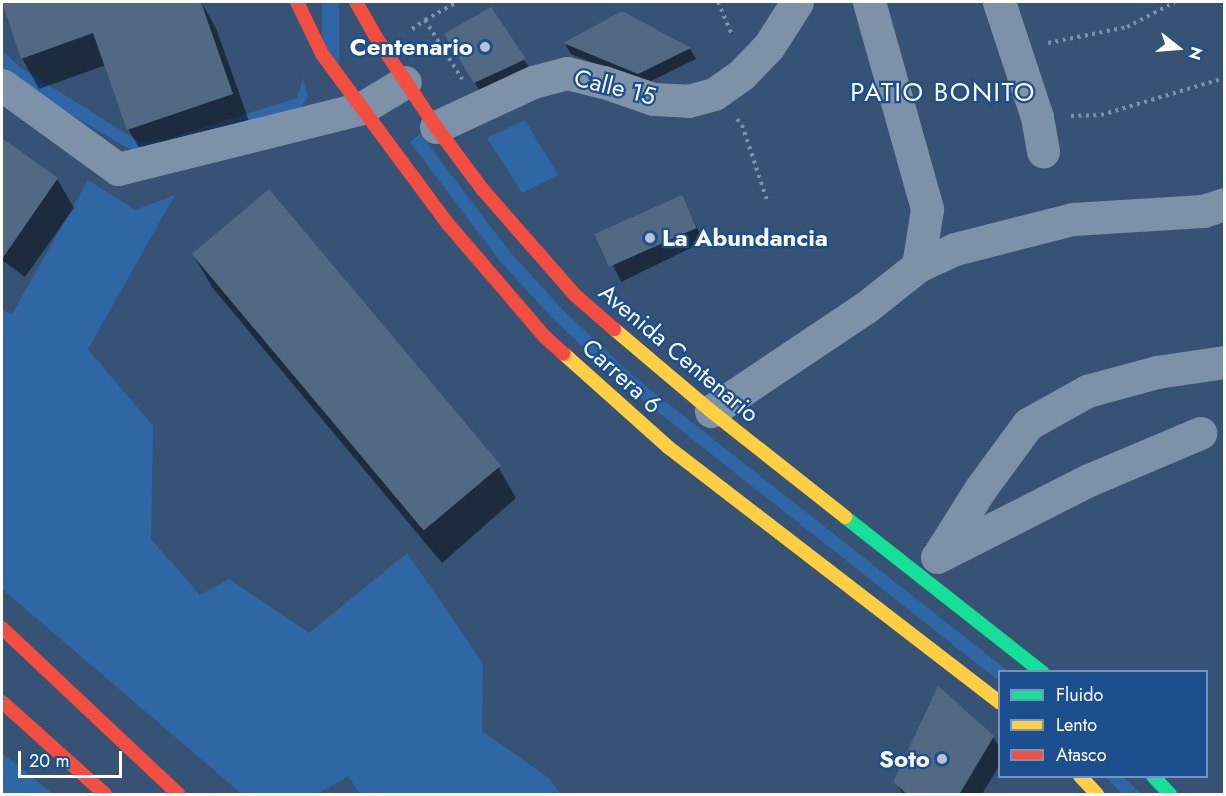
<!DOCTYPE html>
<style>
body{margin:0}
#map{position:relative;width:1226px;height:796px;overflow:hidden;background:#365274;font-family:Jost,sans-serif}
div>[style]{position:absolute}
.green>*{inset:0;background:#2f66a5;transform-origin:0 0}
.shadow>*{inset:0;background:#0007;transform-origin:0 0}
.building>*{inset:0;background:#526984;transform-origin:0 0}
.path>*{height:4px;margin-top:-2px;transform-origin:0;background:repeating-linear-gradient(90deg,#7d92a8 0 3px,transparent 0 7.5px)}
.street>*{height:33px;margin:-16.5px;padding:0 16.5px;transform-origin:16.5px;border-radius:16.5px;background:#7d92a8}
.fast>*{height:14px;margin:-7px;padding:0 7px;transform-origin:7px;border-radius:7px;background:#16e098}
.slow>*{height:14px;margin:-7px;padding:0 7px;transform-origin:7px;border-radius:7px;background:#ffcf43}
.jam>*{height:14px;margin:-7px;padding:0 7px;transform-origin:7px;border-radius:7px;background:#f24e42}
.dots>*{width:16px;height:16px;translate:-50% -50%;box-sizing:border-box;border:3px solid #1b4f8f;border-radius:50%}
span{translate:-50% -50%;white-space:nowrap;text-align:center;line-height:1.15;-webkit-text-stroke:4.5px #1b4f8f;paint-order:stroke}
.poi-label{font-size:24px;color:#fff;font-weight:700}
.right{translate:-100% -50%;text-align:right}
.left{translate:0 -50%;text-align:left}
.street-label{font-size:24px;color:#fff}
.neighbourhood-label{font-size:26px;color:#fff;letter-spacing:1.5px}
.frame{position:absolute;inset:0;border:3px solid #fff;pointer-events:none}
.legend{position:absolute;left:998px;top:670px;width:210px;height:108px;box-sizing:border-box;background:#1b4f8f;border:2px solid #7695bc;margin:0;padding:8px 10px;list-style:none;font-size:18px;color:#fff}
.legend li{display:flex;align-items:center;gap:12px;height:30px}
.legend b{width:30px;border:2px solid #7695bc}
.north{position:absolute;left:1148px;top:18px;width:60px;height:60px;-webkit-text-stroke:4px #1b4f8f;paint-order:stroke;rotate:107deg;font-size:16px;font-weight:700;line-height:24px;text-align:center;color:#fff}
.north::after{content:'';display:block;margin:auto;width:21px;height:27px;background:#fff;clip-path:polygon(50% 0,100% 100%,50% 72%,0 100%)}
.scale{position:absolute;left:18px;top:751px;width:104px;height:27px;box-sizing:border-box;border:3px solid #fff;border-top:0;padding-left:8px;font-size:18px;line-height:21px;white-space:nowrap;color:#fff;-webkit-text-stroke:4px #1b4f8f;paint-order:stroke}
</style>
<div id="map">
<div class="green">
<div style="left:322px;top:2px;width:17px;height:64px"></div>
<div style="clip-path:polygon(2px 50px,21px 68px,140px 142px,164px 140px,297px 98px,303px 78px,308px 97px,300px 108px,131px 150px,2px 74px)"></div>
<div style="clip-path:polygon(525px 120px,558px 175px,522px 193px,487px 138px)"></div>
<div style="clip-path:polygon(420px 134px,510px 252px,562px 309px,633px 376px,1008px 671px,1000px 672px,999px 681px,625px 386px,553px 319px,500px 261px,410px 142px)"></div>
<div style="clip-path:polygon(88px 180px,135px 210px,175px 195px,88px 349px,153px 426px,151px 539px,200px 595px,229px 579px,309px 633px,407px 553px,483px 663px,482px 731px,550px 779px,560px 794px,360px 794px,348px 776px,318px 794px,242px 794px,2px 589px,2px 310px,12px 314px)"></div>
<div style="clip-path:polygon(2px 753px,53px 794px,2px 794px)"></div>
<div style="clip-path:polygon(1105px 777px,1123px 777px,1142px 794px,1123px 794px)"></div>
</div>
<div class="shadow">
<div style="clip-path:polygon(2px 2px,125px 2px,132px 22px,190px 2px,201px 2px,216px 28px,250px 124px,146px 159px,128px 129px,106px 65px,39px 89px,22px 58px)"></div>
<div style="clip-path:polygon(490px 9px,533px 73px,483px 96px,454px 48px)"></div>
<div style="clip-path:polygon(622px 12px,690px 49px,696px 59px,645px 84px,571px 54px,565px 44px)"></div>
<div style="clip-path:polygon(2px 139px,57px 179px,74px 208px,25px 277px,2px 260px)"></div>
<div style="left:689px;top:211px;width:34px;height:92px;rotate:64deg"></div>
<div style="clip-path:polygon(194px 256px,498px 467px,516px 498px,442px 563px,212px 287px)"></div>
<div style="clip-path:polygon(993px 737px,1000px 748px,1000px 765px,982px 794px,903px 794px,895px 782px)"></div>
</div>
<div class="building">
<div style="clip-path:polygon(2px 2px,201px 2px,233px 94px,127px 130px,93px 33px,21px 59px)"></div>
<div style="clip-path:polygon(491px 7px,526px 59px,474px 83px,444px 34px)"></div>
<div style="clip-path:polygon(622px 11px,691px 48px,638px 74px,563px 43px)"></div>
<div style="clip-path:polygon(2px 138px,58px 178px,2px 259px)"></div>
<div style="left:269px;top:189px;width:361px;height:101px;rotate:50deg"></div>
<div style="left:682px;top:195px;width:36px;height:96px;rotate:66deg"></div>
<div style="clip-path:polygon(938px 686px,994px 736px,959px 795px,908px 795px,893px 782px)"></div>
</div>
<div class="path">
<div style="left:718px;top:2px;width:36px;rotate:67deg"></div>
<div style="left:425px;top:20px;width:38px;rotate:-29deg"></div>
<div style="left:412px;top:29px;width:16px;rotate:-35deg"></div>
<div style="left:425px;top:20px;width:70px;rotate:57.9deg"></div>
<div style="left:1048px;top:43px;width:81px;rotate:-11.4deg"></div>
<div style="left:1127px;top:27px;width:54px;rotate:-27.5deg"></div>
<div style="left:1071px;top:116px;width:30px;rotate:-2deg"></div>
<div style="left:1101px;top:115px;width:128px;rotate:-16.7deg"></div>
<div style="left:737px;top:119px;width:8px;rotate:50deg"></div>
<div style="left:742px;top:125px;width:79px;rotate:71.6deg"></div>
</div>
<div class="street">
<div style="left:869px;top:2px;width:215px;rotate:74.3deg"></div>
<div style="left:927px;top:209px;width:58px;rotate:99deg"></div>
<div style="left:999px;top:2px;width:121px;rotate:71.7deg"></div>
<div style="left:1037px;top:117px;width:35px;rotate:80deg"></div>
<div style="left:2px;top:85px;width:143px;rotate:35.9deg"></div>
<div style="left:118px;top:169px;width:252px;rotate:-14deg"></div>
<div style="left:362px;top:108px;width:50px;rotate:-31.2deg"></div>
<div style="left:436px;top:127px;width:107px;rotate:-24.9deg"></div>
<div style="left:533px;top:82px;width:35px;rotate:-15deg"></div>
<div style="left:567px;top:73px;width:38px;rotate:14deg"></div>
<div style="left:604px;top:82px;width:52px;rotate:19.1deg"></div>
<div style="left:653px;top:99px;width:35px;rotate:3deg"></div>
<div style="left:688px;top:101px;width:27px;rotate:-15deg"></div>
<div style="left:714px;top:94px;width:33px;rotate:-35deg"></div>
<div style="left:741px;top:75px;width:40px;rotate:-46deg"></div>
<div style="left:769px;top:46px;width:52px;rotate:-57.5deg"></div>
<div style="left:711px;top:411px;width:185px;rotate:-33.8deg"></div>
<div style="left:865px;top:308px;width:68px;rotate:-38.4deg"></div>
<div style="left:918px;top:266px;width:41px;rotate:-24.7deg"></div>
<div style="left:955px;top:249px;width:122px;rotate:-14.3deg"></div>
<div style="left:1073px;top:219px;width:130px;rotate:-3.5deg"></div>
<div style="left:1203px;top:211px;width:22px;rotate:-18deg"></div>
<div style="left:940px;top:553px;width:77px;rotate:-57.8deg"></div>
<div style="left:981px;top:488px;width:79px;rotate:-53.7deg"></div>
<div style="left:1028px;top:424px;width:68px;rotate:-29.2deg"></div>
<div style="left:1087px;top:391px;width:73px;rotate:-15.2deg"></div>
<div style="left:1157px;top:372px;width:68px;rotate:-8.5deg"></div>
<div style="left:937px;top:557px;width:170px;rotate:-26.9deg"></div>
<div style="left:1089px;top:480px;width:121px;rotate:-22.9deg"></div>
</div>
<div class="fast">
<div style="left:845px;top:517px;width:251px;rotate:38.2deg"></div>
<div style="left:1153px;top:776px;width:25px;rotate:47deg"></div>
</div>
<div class="slow">
<div style="left:614px;top:329px;width:127px;rotate:40.2deg"></div>
<div style="left:711px;top:411px;width:171px;rotate:38.3deg"></div>
<div style="left:564px;top:354px;width:140px;rotate:41.8deg"></div>
<div style="left:668px;top:447px;width:419px;rotate:37.6deg"></div>
<div style="left:1080px;top:776px;width:25px;rotate:47deg"></div>
</div>
<div class="jam">
<div style="left:297px;top:2px;width:58px;rotate:64.3deg"></div>
<div style="left:322px;top:54px;width:212px;rotate:53.5deg"></div>
<div style="left:448px;top:224px;width:149px;rotate:49.4deg"></div>
<div style="left:545px;top:337px;width:25px;rotate:42deg"></div>
<div style="left:356px;top:2px;width:43px;rotate:60.4deg"></div>
<div style="left:377px;top:39px;width:106px;rotate:56.2deg"></div>
<div style="left:436px;top:127px;width:79px;rotate:53.3deg"></div>
<div style="left:483px;top:190px;width:140px;rotate:48.8deg"></div>
<div style="left:575px;top:295px;width:52px;rotate:41.1deg"></div>
<div style="left:2px;top:628px;width:242px;rotate:43.3deg"></div>
<div style="left:2px;top:702px;width:138px;rotate:41.8deg"></div>
</div>
<div class="dots">
<div style="left:485px;top:47px;background:#b9c2ce"></div>
<div style="left:650px;top:238px;background:#b9c2ce"></div>
<div style="left:942px;top:759px;background:#b9c2ce"></div>
</div>
<div class="poi-label">
<span class="right" style="left:473px;top:47px">Centenario</span>
<span class="left" style="left:662px;top:238px">La Abundancia</span>
<span class="right" style="left:930px;top:759px">Soto</span>
</div>
<div class="street-label">
<span style="left:615px;top:87px;rotate:14deg">Calle 15</span>
<span style="left:679px;top:353px;rotate:40deg">Avenida Centenario</span>
<span style="left:622px;top:376px;rotate:42deg">Carrera 6</span>
</div>
<div class="neighbourhood-label">
<span style="left:943px;top:93px">PATIO BONITO</span>
</div>
<div class="frame"></div>
<ul class="legend">
<li><b style="height:8px;background:#16e098"></b>Fluido</li>
<li><b style="height:8px;background:#ffcf43"></b>Lento</li>
<li><b style="height:8px;background:#f24e42"></b>Atasco</li>
</ul>
<div class="north">N</div>
<div class="scale">20 m</div>
</div>
